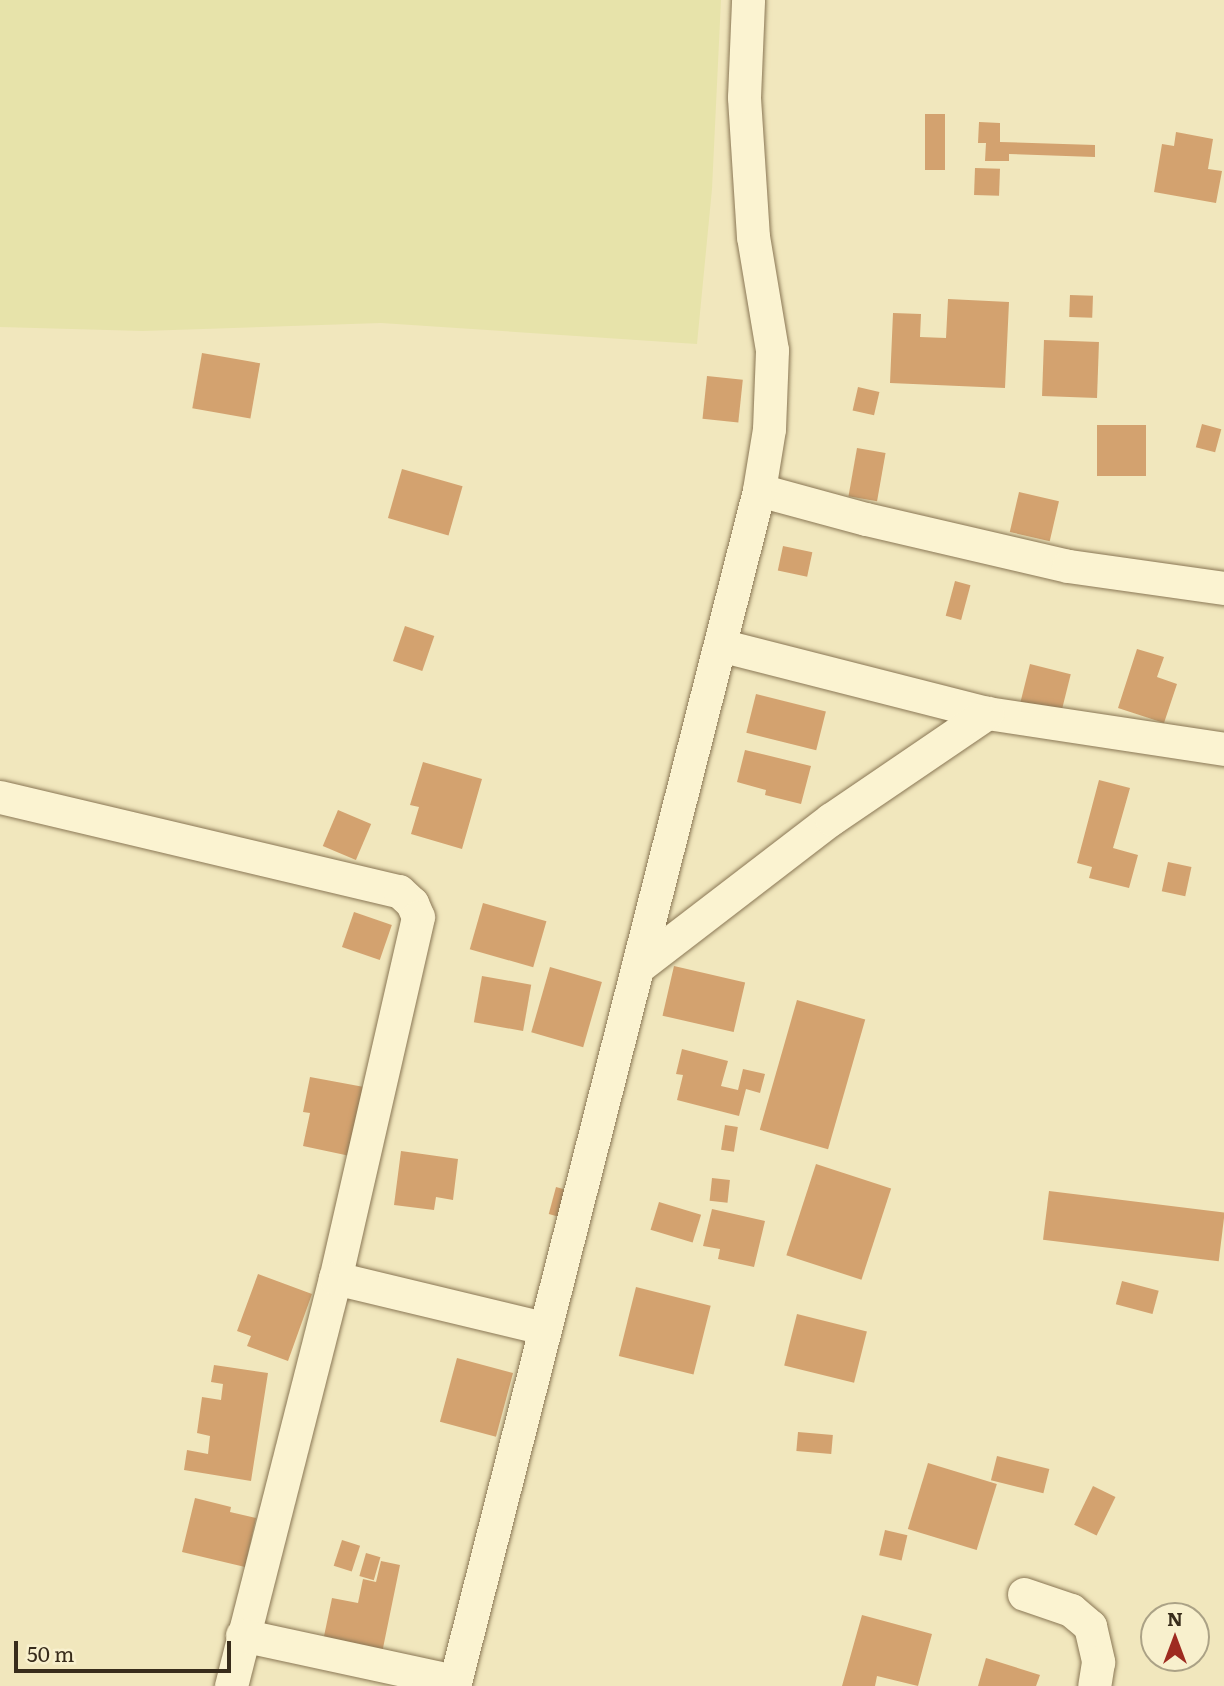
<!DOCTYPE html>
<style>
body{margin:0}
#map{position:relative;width:1224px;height:1686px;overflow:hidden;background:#f1e7bd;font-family:Literata,serif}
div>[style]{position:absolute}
.farmland>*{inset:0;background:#e7e3aa}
.building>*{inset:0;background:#d3a26f;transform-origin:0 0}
.roads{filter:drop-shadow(0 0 2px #8a7755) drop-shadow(0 0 2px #8a7755)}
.minor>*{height:33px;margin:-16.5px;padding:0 16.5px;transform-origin:16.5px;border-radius:16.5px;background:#fbf3d1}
span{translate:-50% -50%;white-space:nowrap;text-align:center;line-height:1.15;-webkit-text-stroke:6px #f8f0cd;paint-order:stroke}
.north{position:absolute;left:1140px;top:1602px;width:70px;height:70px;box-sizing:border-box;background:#f8f0cd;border:2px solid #aba286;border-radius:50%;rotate:0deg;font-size:19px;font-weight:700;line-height:28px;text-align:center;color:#382c1b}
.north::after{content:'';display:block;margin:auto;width:24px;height:32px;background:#9e2b20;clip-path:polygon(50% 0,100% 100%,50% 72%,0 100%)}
.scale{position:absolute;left:14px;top:1641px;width:217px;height:32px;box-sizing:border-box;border:4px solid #382c1b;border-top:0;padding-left:9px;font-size:21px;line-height:24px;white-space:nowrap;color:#382c1b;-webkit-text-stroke:5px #f8f0cd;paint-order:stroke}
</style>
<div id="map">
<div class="farmland">
<div style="clip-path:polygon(0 0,721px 0,712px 189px,697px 344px,381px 323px,143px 331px,0 327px)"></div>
</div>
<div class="building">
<div style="left:925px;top:114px;width:20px;height:56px"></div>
<div style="clip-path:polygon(979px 122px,1000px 123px,1000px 142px,1095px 145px,1095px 157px,1009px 154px,1009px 161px,985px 161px,986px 143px,978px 143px)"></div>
<div style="clip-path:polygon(1176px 132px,1213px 139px,1208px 169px,1222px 171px,1216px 203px,1154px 192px,1162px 144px,1174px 146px)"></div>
<div style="left:975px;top:168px;width:25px;height:27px;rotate:2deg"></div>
<div style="left:1070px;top:295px;width:23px;height:22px;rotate:2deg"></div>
<div style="clip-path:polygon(948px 299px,1009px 302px,1005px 388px,890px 383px,893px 313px,921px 314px,920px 337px,946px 338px)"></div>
<div style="left:1044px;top:340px;width:55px;height:56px;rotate:2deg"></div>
<div style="left:202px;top:353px;width:59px;height:56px;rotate:10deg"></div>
<div style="left:707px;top:376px;width:36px;height:43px;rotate:6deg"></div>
<div style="left:858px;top:387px;width:22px;height:24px;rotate:13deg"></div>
<div style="left:1202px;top:424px;width:20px;height:24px;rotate:15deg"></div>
<div style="left:1097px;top:425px;width:49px;height:51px"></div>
<div style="left:857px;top:448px;width:29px;height:49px;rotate:10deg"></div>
<div style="left:402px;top:469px;width:63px;height:51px;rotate:16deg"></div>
<div style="left:1019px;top:492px;width:41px;height:41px;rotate:13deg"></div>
<div style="left:783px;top:546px;width:30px;height:25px;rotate:12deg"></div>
<div style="left:955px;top:581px;width:16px;height:36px;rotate:15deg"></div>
<div style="left:405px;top:626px;width:31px;height:37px;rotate:19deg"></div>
<div style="clip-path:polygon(1137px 649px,1164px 657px,1157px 677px,1177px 684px,1164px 723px,1118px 708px)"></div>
<div style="left:1030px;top:664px;width:42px;height:49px;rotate:14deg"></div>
<div style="left:756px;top:694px;width:72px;height:40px;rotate:14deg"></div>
<div style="clip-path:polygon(745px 750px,811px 766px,801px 804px,765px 795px,766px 790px,737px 782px)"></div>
<div style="clip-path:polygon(423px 762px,482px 779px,462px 849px,411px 834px,419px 807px,410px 805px)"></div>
<div style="clip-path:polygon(1099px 780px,1130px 788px,1113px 848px,1138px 855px,1129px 888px,1089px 878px,1092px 867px,1077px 863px)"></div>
<div style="left:338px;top:810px;width:36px;height:39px;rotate:23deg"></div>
<div style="left:1168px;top:862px;width:24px;height:30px;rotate:12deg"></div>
<div style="left:483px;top:903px;width:66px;height:48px;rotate:16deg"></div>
<div style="left:354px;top:912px;width:40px;height:37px;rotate:19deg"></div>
<div style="left:674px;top:966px;width:73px;height:51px;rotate:13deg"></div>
<div style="left:550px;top:967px;width:54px;height:68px;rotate:16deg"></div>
<div style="left:482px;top:976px;width:50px;height:47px;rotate:10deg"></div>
<div style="left:797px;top:1000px;width:71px;height:135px;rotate:16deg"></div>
<div style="clip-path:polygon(682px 1049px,728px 1061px,721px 1086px,738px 1090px,743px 1069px,765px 1074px,760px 1093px,746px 1089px,739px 1116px,677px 1100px,683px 1075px,676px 1074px)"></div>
<div style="clip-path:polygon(310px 1077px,364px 1087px,350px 1156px,303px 1146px,310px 1113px,303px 1112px)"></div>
<div style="left:725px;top:1125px;width:13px;height:25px;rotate:9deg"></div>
<div style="clip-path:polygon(401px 1151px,458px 1159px,453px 1200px,436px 1197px,434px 1210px,394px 1205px)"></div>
<div style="left:816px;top:1164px;width:79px;height:96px;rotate:18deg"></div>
<div style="left:712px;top:1178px;width:18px;height:23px;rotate:6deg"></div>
<div style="left:556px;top:1187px;width:16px;height:28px;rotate:15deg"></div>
<div style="left:1049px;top:1191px;width:177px;height:49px;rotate:7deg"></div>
<div style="left:659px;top:1202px;width:44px;height:29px;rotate:17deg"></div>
<div style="clip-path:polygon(712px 1209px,765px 1221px,754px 1267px,718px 1259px,720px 1249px,703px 1246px)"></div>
<div style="clip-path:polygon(258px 1274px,312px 1294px,288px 1361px,247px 1346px,251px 1336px,237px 1331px)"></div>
<div style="left:1122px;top:1281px;width:38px;height:24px;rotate:15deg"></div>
<div style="left:636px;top:1287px;width:77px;height:71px;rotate:14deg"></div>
<div style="left:797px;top:1314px;width:72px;height:53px;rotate:14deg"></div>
<div style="left:457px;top:1358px;width:58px;height:66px;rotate:15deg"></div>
<div style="clip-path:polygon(214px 1365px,268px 1373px,251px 1481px,184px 1470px,187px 1450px,208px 1454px,210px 1436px,197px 1433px,202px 1397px,221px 1400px,223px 1384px,211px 1382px)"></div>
<div style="left:798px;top:1432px;width:35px;height:19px;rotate:5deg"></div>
<div style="left:997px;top:1456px;width:54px;height:25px;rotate:14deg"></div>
<div style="left:928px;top:1463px;width:72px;height:69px;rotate:17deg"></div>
<div style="left:1093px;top:1486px;width:25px;height:43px;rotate:26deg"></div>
<div style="clip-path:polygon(195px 1498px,231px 1507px,230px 1512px,256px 1518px,245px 1567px,182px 1552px)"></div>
<div style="left:885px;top:1530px;width:23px;height:26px;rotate:13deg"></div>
<div style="left:342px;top:1540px;width:19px;height:27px;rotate:18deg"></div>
<div style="left:366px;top:1553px;width:15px;height:24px;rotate:16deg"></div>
<div style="clip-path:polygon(381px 1561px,400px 1565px,382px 1653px,323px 1641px,332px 1598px,358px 1603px,363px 1579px,376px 1582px)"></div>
<div style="clip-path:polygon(862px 1615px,932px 1634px,918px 1686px,877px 1676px,875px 1686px,842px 1686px)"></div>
<div style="clip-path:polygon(986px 1658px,1040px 1675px,1036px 1686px,978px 1686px)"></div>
</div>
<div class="roads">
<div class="minor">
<div style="left:759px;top:490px;width:111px;rotate:15.2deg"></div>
<div style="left:866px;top:519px;width:207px;rotate:13.1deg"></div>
<div style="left:1068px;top:566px;width:158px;rotate:8deg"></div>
<div style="left:720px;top:645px;width:276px;rotate:14.3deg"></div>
<div style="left:987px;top:713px;width:240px;rotate:8.6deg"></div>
<div style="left:0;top:797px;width:410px;rotate:13.3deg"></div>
<div style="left:399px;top:891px;width:18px;rotate:43deg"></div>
<div style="left:412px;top:903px;width:15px;rotate:67deg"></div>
<div style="left:418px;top:917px;width:370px;rotate:102.9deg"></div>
<div style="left:335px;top:1278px;width:421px;rotate:104.3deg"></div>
<div style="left:638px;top:967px;width:243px;rotate:-37.5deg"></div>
<div style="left:831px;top:819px;width:189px;rotate:-34.2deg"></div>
<div style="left:335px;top:1278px;width:215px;rotate:13.5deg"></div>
<div style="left:1024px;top:1594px;width:50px;rotate:18.8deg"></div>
<div style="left:1071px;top:1610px;width:25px;rotate:40deg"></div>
<div style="left:1090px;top:1626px;width:37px;rotate:77deg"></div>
<div style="left:1098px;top:1662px;width:24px;rotate:99deg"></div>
<div style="left:242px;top:1635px;width:218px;rotate:12.2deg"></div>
<div style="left:454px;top:1686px;width:1234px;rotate:-75.69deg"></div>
<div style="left:759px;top:490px;width:62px;rotate:-80.7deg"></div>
<div style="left:769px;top:429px;width:79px;rotate:-87.8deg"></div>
<div style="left:772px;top:350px;width:115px;rotate:-99.5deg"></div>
<div style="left:753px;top:237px;width:140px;rotate:-93.7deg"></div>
<div style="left:744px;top:97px;width:97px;rotate:-87.6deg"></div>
</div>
</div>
<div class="north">N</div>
<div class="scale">50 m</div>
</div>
